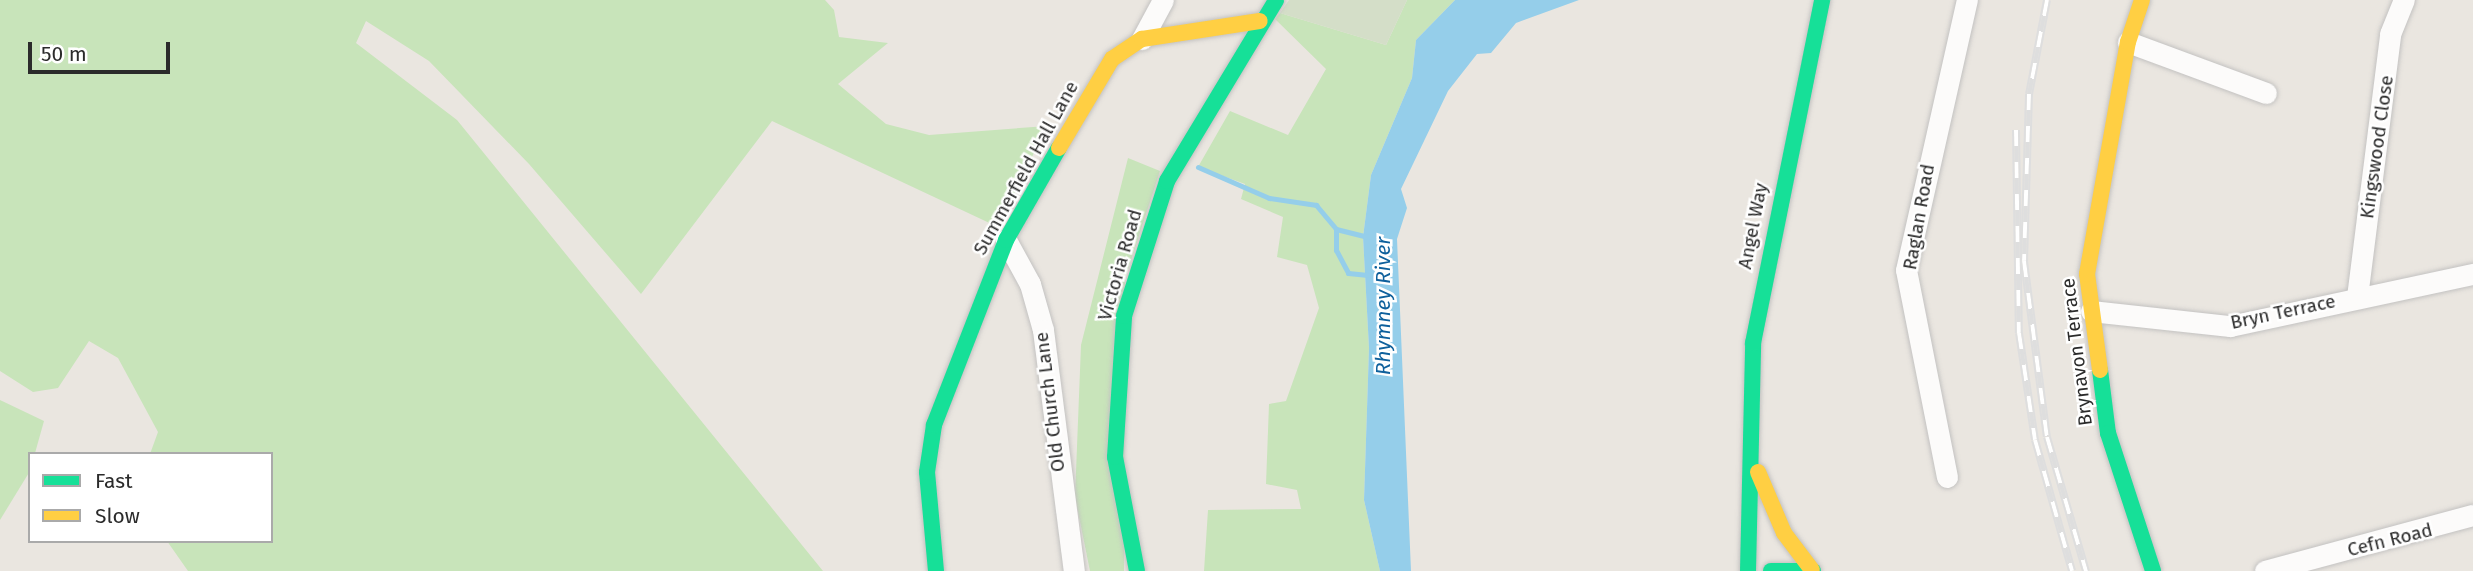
<!DOCTYPE html>
<style>
body{margin:0}
#map{position:relative;width:2473px;height:571px;overflow:hidden;background:#eae6e0;font-family:"Fira Sans",sans-serif}
div>[style]{position:absolute}
.green>*{inset:0;background:#c8e4ba}
.cemetery>*{inset:0;background:#d4dec8}
.water>*{inset:0;background:#95ceea}
.stream>*{height:5px;margin:-2.5px;padding:0 2.5px;transform-origin:2.5px;border-radius:2.5px;background:#95ceea}
.roads{filter:drop-shadow(0 0 2px #c3c2c1) drop-shadow(0 0 2px #c3c2c1)}
.street>*{height:21px;margin:-10.5px;padding:0 10.5px;transform-origin:10.5px;border-radius:10.5px;background:#fcfbfa}
.fast>*{height:16px;margin:-8px;padding:0 8px;transform-origin:8px;border-radius:8px;background:#16e098}
.slow>*{height:16px;margin:-8px;padding:0 8px;transform-origin:8px;border-radius:8px;background:#ffcf43}
.rail>*{height:8px;margin-top:-4px;transform-origin:0;background:repeating-linear-gradient(90deg,#fff 0 16px,#dedede 0 32px);box-sizing:border-box;border-block:2px solid #dedede}
span{translate:-50% -50%;white-space:nowrap;text-align:center;line-height:1.15;-webkit-text-stroke:5px #fff;paint-order:stroke}
.street-label{font-size:19px;color:#2b2b2b}
.water-label{font-size:21px;color:#0e609c;font-style:italic}
.legend{position:absolute;left:28px;top:452px;width:245px;height:91px;box-sizing:border-box;background:#fff;border:2px solid #aaa;margin:0;padding:9px 12px;list-style:none;font-size:21px;color:#2b2b2b}
.legend li{display:flex;align-items:center;gap:14px;height:35px}
.legend b{width:35px;border:2px solid #aaa}
.scale{position:absolute;left:28px;top:42px;width:142px;height:32px;box-sizing:border-box;border:4px solid #2b2b2b;border-top:0;padding-left:9px;font-size:21px;line-height:24px;white-space:nowrap;color:#2b2b2b;-webkit-text-stroke:5px #fff;paint-order:stroke}
</style>
<div id="map">
<div class="green">
<div style="clip-path:polygon(0 0,825px 0,834px 10px,839px 37px,888px 43px,838px 84px,886px 124px,929px 135px,1047px 126px,998px 227px,772px 121px,641px 294px,529px 164px,429px 61px,366px 21px,356px 43px,457px 120px,823px 571px,188px 571px,167px 541px,271px 541px,271px 454px,150px 454px,158px 432px,118px 358px,89px 341px,58px 388px,33px 392px,0 371px)"></div>
<div style="clip-path:polygon(1407px 0,1455px 0,1416px 40px,1412px 78px,1371px 175px,1363px 237px,1369px 348px,1364px 500px,1380px 571px,1204px 571px,1208px 510px,1301px 509px,1297px 490px,1266px 484px,1269px 404px,1286px 401px,1319px 308px,1307px 265px,1277px 257px,1283px 217px,1241px 199px,1245px 184px,1198px 167px,1230px 111px,1288px 135px,1326px 69px,1275px 19px,1280px 13px,1386px 45px)"></div>
<div style="clip-path:polygon(1128px 158px,1160px 171px,1125px 279px,1124px 571px,1090px 571px,1075px 497px,1081px 345px)"></div>
<div style="clip-path:polygon(0 400px,44px 421px,30px 471px,0 520px)"></div>
</div>
<div class="cemetery">
<div style="clip-path:polygon(1289px 0,1407px 0,1386px 45px,1280px 13px)"></div>
</div>
<div class="water">
<div style="clip-path:polygon(1455px 0,1579px 0,1516px 23px,1491px 53px,1477px 54px,1448px 91px,1401px 189px,1407px 208px,1397px 239px,1411px 571px,1380px 571px,1364px 500px,1369px 348px,1363px 237px,1371px 175px,1412px 78px,1416px 40px)"></div>
</div>
<div class="stream">
<div style="left:1198px;top:167px;width:77px;rotate:23.6deg"></div>
<div style="left:1269px;top:198px;width:48px;rotate:8.5deg"></div>
<div style="left:1316px;top:205px;width:31px;rotate:50deg"></div>
<div style="left:1336px;top:229px;width:33px;rotate:14deg"></div>
<div style="left:1336px;top:229px;width:21px;rotate:90deg"></div>
<div style="left:1336px;top:250px;width:26px;rotate:62deg"></div>
<div style="left:1348px;top:273px;width:20px;rotate:6deg"></div>
</div>
<div class="roads">
<div class="street">
<div style="left:1142px;top:39px;width:44px;rotate:-61.7deg"></div>
<div style="left:2128px;top:42px;width:147px;rotate:20.3deg"></div>
<div style="left:1006px;top:240px;width:50px;rotate:61.4deg"></div>
<div style="left:1030px;top:284px;width:48px;rotate:74.2deg"></div>
<div style="left:1043px;top:330px;width:243px;rotate:82.7deg"></div>
<div style="left:2357px;top:297px;width:265px;rotate:-82.8deg"></div>
<div style="left:2390px;top:34px;width:37px;rotate:-68deg"></div>
<div style="left:2091px;top:311px;width:140px;rotate:6.2deg"></div>
<div style="left:2230px;top:326px;width:249px;rotate:-12.1deg"></div>
<div style="left:1947px;top:477px;width:211px;rotate:-101.2deg"></div>
<div style="left:1906px;top:270px;width:277px;rotate:-77.3deg"></div>
<div style="left:2265px;top:571px;width:215px;rotate:-15.1deg"></div>
</div>
<div class="fast">
<div style="left:2100px;top:370px;width:64px;rotate:82.8deg"></div>
<div style="left:2108px;top:433px;width:145px;rotate:71.9deg"></div>
<div style="left:936px;top:571px;width:99px;rotate:-95.2deg"></div>
<div style="left:927px;top:472px;width:48px;rotate:-81.5deg"></div>
<div style="left:934px;top:425px;width:199px;rotate:-68.7deg"></div>
<div style="left:1006px;top:240px;width:106px;rotate:-60.1deg"></div>
<div style="left:1137px;top:571px;width:116px;rotate:-100.9deg"></div>
<div style="left:1115px;top:457px;width:141px;rotate:-86.3deg"></div>
<div style="left:1124px;top:316px;width:142px;rotate:-72.3deg"></div>
<div style="left:1167px;top:181px;width:211px;rotate:-58.9deg"></div>
<div style="left:1748px;top:571px;width:228px;rotate:-88.7deg"></div>
<div style="left:1753px;top:343px;width:350px;rotate:-78.6deg"></div>
<div style="left:1771px;top:571px;width:42px"></div>
</div>
<div class="slow">
<div style="left:1059px;top:148px;width:104px;rotate:-59.2deg"></div>
<div style="left:1112px;top:59px;width:36px;rotate:-34deg"></div>
<div style="left:1142px;top:39px;width:119px;rotate:-8.7deg"></div>
<div style="left:2100px;top:370px;width:97px;rotate:-97.7deg"></div>
<div style="left:2087px;top:274px;width:236px;rotate:-80deg"></div>
<div style="left:2128px;top:42px;width:44px;rotate:-71.6deg"></div>
<div style="left:1758px;top:472px;width:66px;rotate:66.9deg"></div>
<div style="left:1784px;top:533px;width:46px;rotate:52.9deg"></div>
</div>
</div>
<div class="rail">
<div style="left:2047px;top:0;width:96px;rotate:100.8deg"></div>
<div style="left:2029px;top:94px;width:167px;rotate:91.7deg"></div>
<div style="left:2024px;top:261px;width:177px;rotate:82.6deg"></div>
<div style="left:2047px;top:437px;width:140px;rotate:73.8deg"></div>
<div style="left:2016px;top:130px;width:203px;rotate:89.2deg"></div>
<div style="left:2019px;top:333px;width:108px;rotate:81.5deg"></div>
<div style="left:2035px;top:440px;width:136px;rotate:74.2deg"></div>
</div>
<div class="street-label">
<span style="left:2377px;top:147px;rotate:-82deg">Kingswood Close</span>
<span style="left:1026px;top:168px;rotate:-61deg">Summerfield Hall Lane</span>
<span style="left:1919px;top:217px;rotate:-80deg">Raglan Road</span>
<span style="left:1753px;top:226px;rotate:-79deg">Angel Way</span>
<span style="left:1120px;top:265px;rotate:-74deg">Victoria Road</span>
<span style="left:2283px;top:312px;rotate:-12deg">Bryn Terrace</span>
<span style="left:2077px;top:352px;rotate:-97deg">Brynavon Terrace</span>
<span style="left:1050px;top:402px;rotate:-97deg">Old Church Lane</span>
<span style="left:2390px;top:540px;rotate:-14deg">Cefn Road</span>
</div>
<div class="water-label">
<span style="left:1383px;top:306px;rotate:-90deg">Rhymney River</span>
</div>
<ul class="legend">
<li><b style="height:9px;background:#16e098"></b>Fast</li>
<li><b style="height:9px;background:#ffcf43"></b>Slow</li>
</ul>
<div class="scale">50 m</div>
</div>
